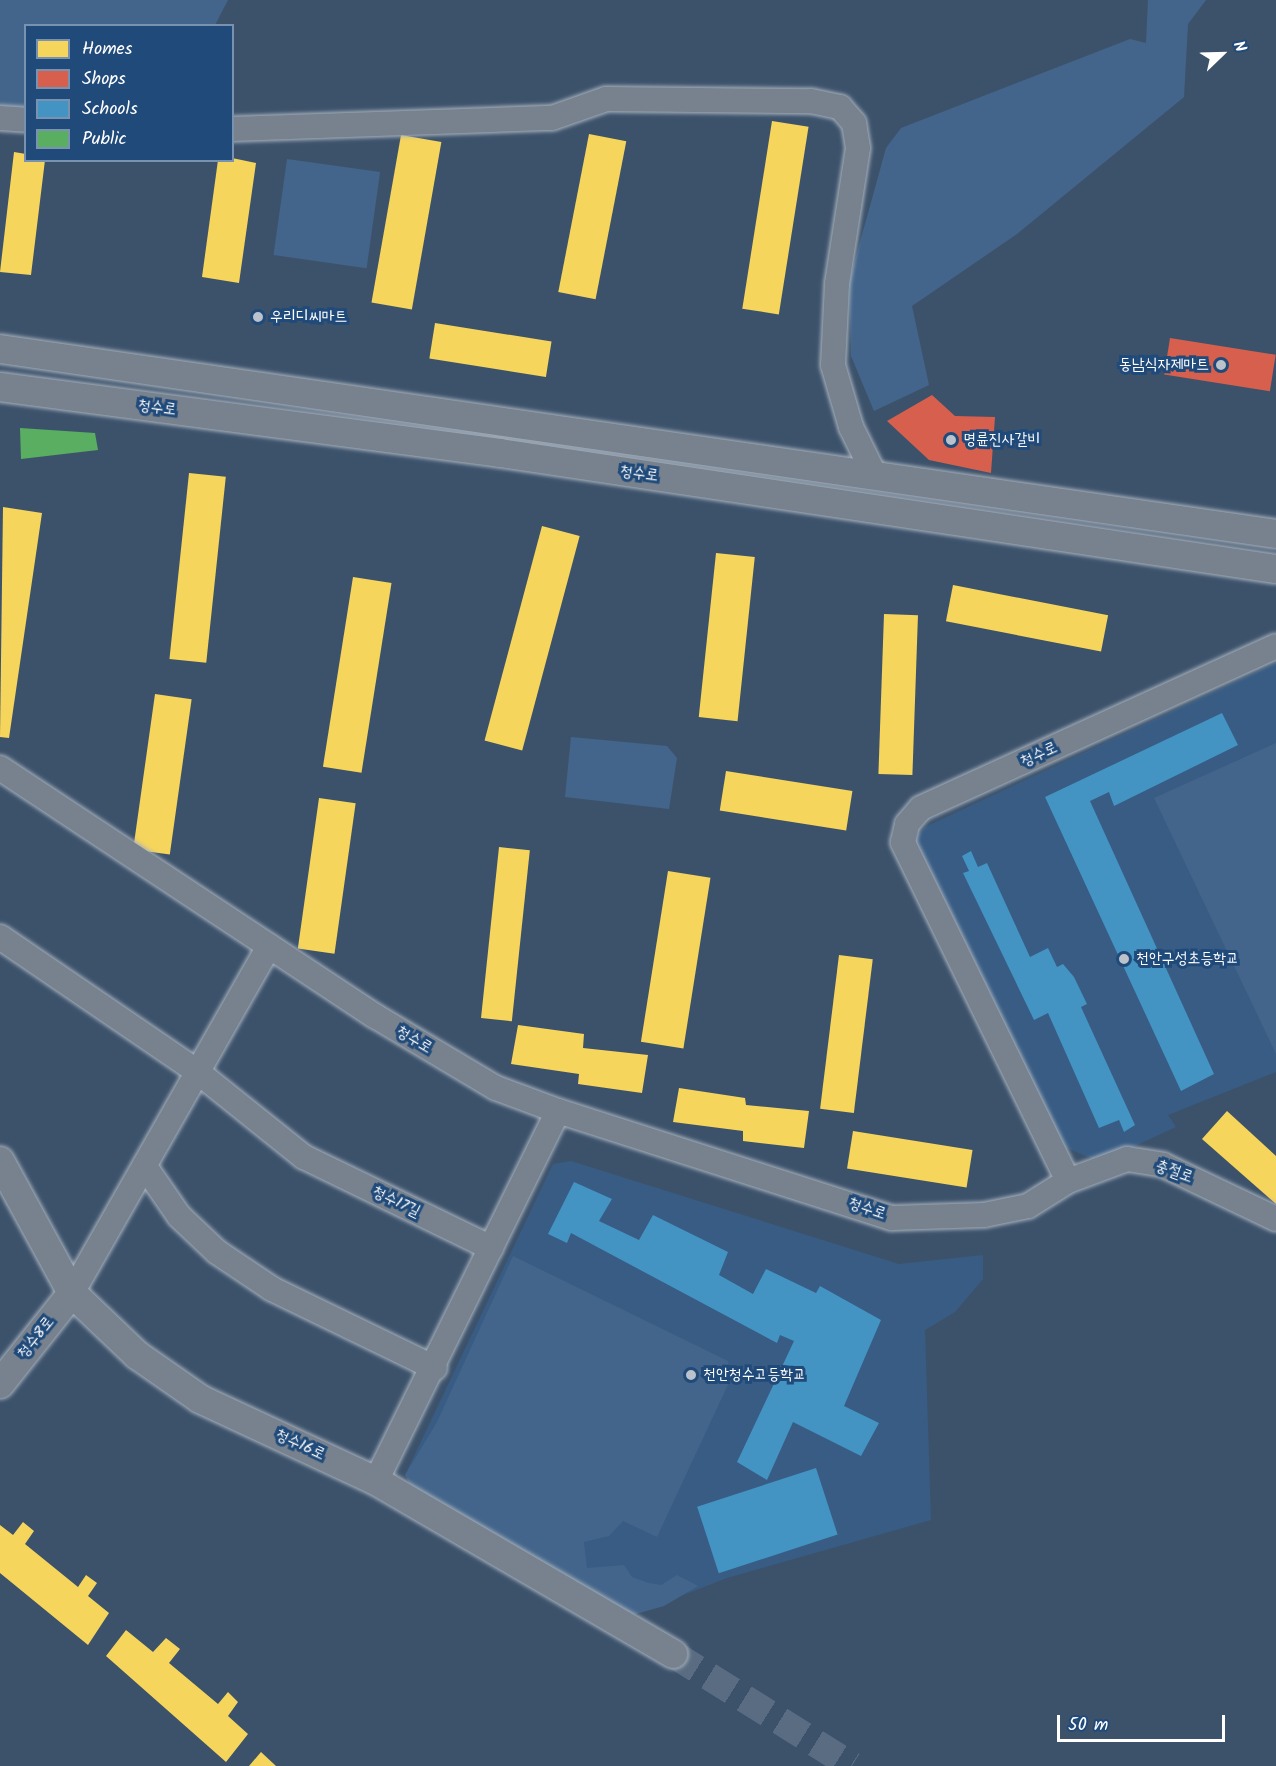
<!DOCTYPE html>
<meta charset="utf-8">
<style>
body{margin:0}
#map{position:relative;width:1276px;height:1766px;overflow:hidden;background:#3c526b;font-family:Kalam,"Poor Story",sans-serif}
div>[style]{position:absolute}
.built>*{inset:0;background:#385c84}
.green>*{inset:0;background:#43658b;transform-origin:0 0}
.homes>*{inset:0;background:#f6d55c;transform-origin:0 0}
.shops>*{inset:0;background:#d6604d;transform-origin:0 0}
.schools>*{inset:0;background:#4393c3;transform-origin:0 0}
.public>*{inset:0;background:#5aae61}
.tertiary-tunnel>*{height:28px;margin-top:-14px;transform-origin:0;background:repeating-linear-gradient(90deg,#596c81 0 28px,transparent 0 42px)}
.roads{filter:drop-shadow(0 0 2px #a7b1bc) drop-shadow(0 0 2px #a7b1bc)}
.minor>*{height:24px;margin:-12px;padding:0 12px;transform-origin:12px;border-radius:12px;background:#77828e}
.tertiary>*{height:28px;margin:-14px;padding:0 14px;transform-origin:14px;border-radius:14px;background:#77828e}
.dots>*{width:16px;height:16px;translate:-50% -50%;box-sizing:border-box;border:3px solid #1f4a7a;border-radius:50%}
span{translate:-50% -50%;white-space:nowrap;text-align:center;line-height:1.15;-webkit-text-stroke:6px #1f4a7a;paint-order:stroke}
.poi-label{font-size:16px;color:#fff}
.left{translate:0 -50%;text-align:left}
.right{translate:-100% -50%;text-align:right}
.street-label{font-size:16px;color:#fff}
.legend{position:absolute;left:24px;top:24px;width:210px;height:138px;box-sizing:border-box;background:#1f4a7a;border:2px solid #7992af;margin:0;padding:8px 10px;list-style:none;font-size:18px;color:#fff}
.legend li{display:flex;align-items:center;gap:12px;height:30px}
.legend b{width:30px;border:2px solid #7992af}
.north{position:absolute;left:1192px;top:24px;width:60px;height:60px;-webkit-text-stroke:4px #1f4a7a;paint-order:stroke;rotate:67deg;font-size:16px;font-weight:700;line-height:24px;text-align:center;color:#fff}
.north::after{content:'';display:block;margin:auto;width:21px;height:27px;background:#fff;clip-path:polygon(50% 0,100% 100%,50% 72%,0 100%)}
.scale{position:absolute;left:1057px;top:1715px;width:168px;height:27px;box-sizing:border-box;border:3px solid #fff;border-top:0;padding-left:8px;font-size:18px;line-height:21px;white-space:nowrap;color:#fff;-webkit-text-stroke:4px #1f4a7a;paint-order:stroke}
</style>
<div id="map">
<div class="built">
<div style="clip-path:polygon(1276px 663px,1276px 1072px,1168px 1115px,1176px 1127px,1100px 1162px,1064px 1147px,916px 847px,918px 835px,925px 827px)"></div>
<div style="clip-path:polygon(571px 1161px,899px 1264px,983px 1255px,983px 1279px,955px 1312px,925px 1330px,931px 1520px,727px 1578px,632px 1615px,405px 1475px,553px 1164px)"></div>
</div>
<div class="green">
<div style="clip-path:polygon(0 0,228px 0,215px 25px,26px 26px,25px 109px,0 107px)"></div>
<div style="clip-path:polygon(1148px 0,1206px 0,1188px 24px,1184px 97px,1017px 234px,912px 306px,929px 385px,874px 411px,851px 356px,849px 282px,886px 148px,901px 128px,1130px 39px,1146px 43px)"></div>
<div style="left:287px;top:159px;width:94px;height:97px;rotate:8deg"></div>
<div style="clip-path:polygon(571px 737px,667px 746px,677px 758px,669px 809px,565px 797px)"></div>
<div style="clip-path:polygon(1276px 743px,1276px 1054px,1154px 798px)"></div>
<div style="clip-path:polygon(513px 1256px,728px 1361px,732px 1376px,657px 1537px,623px 1521px,609px 1536px,584px 1542px,587px 1568px,624px 1565px,632px 1577px,649px 1583px,661px 1585px,677px 1575px,698px 1586px,664px 1606px,632px 1615px,414px 1492px,405px 1475px,437px 1422px)"></div>
</div>
<div class="homes">
<div style="left:772px;top:121px;width:37px;height:190px;rotate:9deg"></div>
<div style="left:589px;top:134px;width:38px;height:161px;rotate:11deg"></div>
<div style="left:401px;top:135px;width:41px;height:170px;rotate:10deg"></div>
<div style="clip-path:polygon(14px 152px,26px 154px,26px 160px,45px 160px,31px 275px,0 272px)"></div>
<div style="clip-path:polygon(232px 158px,256px 163px,239px 283px,202px 277px,218px 160px)"></div>
<div style="left:435px;top:323px;width:118px;height:36px;rotate:9deg"></div>
<div style="left:189px;top:473px;width:37px;height:187px;rotate:6deg"></div>
<div style="clip-path:polygon(3px 507px,42px 513px,9px 738px,0 737px)"></div>
<div style="left:542px;top:526px;width:39px;height:222px;rotate:15deg"></div>
<div style="left:716px;top:553px;width:39px;height:165px;rotate:6deg"></div>
<div style="left:353px;top:577px;width:39px;height:192px;rotate:9deg"></div>
<div style="left:953px;top:585px;width:158px;height:37px;rotate:11deg"></div>
<div style="left:884px;top:614px;width:34px;height:160px;rotate:2deg"></div>
<div style="left:155px;top:694px;width:37px;height:157px;rotate:8deg"></div>
<div style="left:726px;top:771px;width:128px;height:40px;rotate:9deg"></div>
<div style="left:319px;top:798px;width:37px;height:152px;rotate:8deg"></div>
<div style="left:499px;top:847px;width:31px;height:172px;rotate:6deg"></div>
<div style="left:668px;top:871px;width:43px;height:173px;rotate:9deg"></div>
<div style="left:839px;top:955px;width:34px;height:155px;rotate:7deg"></div>
<div style="clip-path:polygon(518px 1025px,584px 1034px,583px 1048px,648px 1055px,642px 1093px,578px 1084px,579px 1074px,511px 1064px)"></div>
<div style="clip-path:polygon(679px 1088px,745px 1098px,746px 1105px,809px 1111px,804px 1148px,743px 1141px,743px 1131px,673px 1122px)"></div>
<div style="clip-path:polygon(1227px 1111px,1276px 1156px,1276px 1204px,1202px 1139px)"></div>
<div style="left:853px;top:1131px;width:121px;height:38px;rotate:9deg"></div>
<div style="clip-path:polygon(23px 1522px,34px 1531px,25px 1544px,78px 1587px,86px 1575px,97px 1583px,88px 1596px,109px 1613px,88px 1645px,0 1573px,0 1525px,13px 1535px)"></div>
<div style="clip-path:polygon(126px 1630px,153px 1652px,166px 1638px,180px 1649px,169px 1663px,218px 1704px,228px 1692px,238px 1702px,228px 1716px,248px 1734px,226px 1762px,106px 1656px)"></div>
<div style="clip-path:polygon(261px 1752px,276px 1766px,249px 1766px)"></div>
</div>
<div class="shops">
<div style="left:1170px;top:338px;width:107px;height:37px;rotate:9deg"></div>
<div style="clip-path:polygon(932px 395px,955px 416px,995px 417px,991px 473px,929px 460px,887px 421px)"></div>
</div>
<div class="schools">
<div style="clip-path:polygon(1222px 713px,1238px 745px,1114px 806px,1109px 792px,1090px 801px,1214px 1074px,1181px 1091px,1045px 797px)"></div>
<div style="clip-path:polygon(971px 851px,978px 867px,987px 863px,1030px 957px,1048px 948px,1057px 967px,1063px 964px,1074px 977px,1087px 1004px,1081px 1007px,1135px 1125px,1124px 1132px,1119px 1120px,1099px 1128px,1048px 1013px,1034px 1020px,963px 873px,969px 871px,962px 856px)"></div>
<div style="clip-path:polygon(574px 1182px,612px 1199px,599px 1221px,639px 1240px,653px 1215px,728px 1252px,719px 1275px,753px 1294px,766px 1269px,816px 1293px,820px 1286px,881px 1320px,844px 1406px,879px 1423px,861px 1456px,793px 1422px,767px 1480px,737px 1462px,794px 1341px,780px 1335px,777px 1343px,571px 1233px,567px 1243px,548px 1234px)"></div>
<div style="left:816px;top:1468px;width:70px;height:125px;rotate:72deg"></div>
</div>
<div class="public">
<div style="clip-path:polygon(20px 428px,95px 433px,98px 450px,21px 459px)"></div>
</div>
<div class="tertiary-tunnel">
<div style="left:673px;top:1654px;width:211px;rotate:32deg"></div>
</div>
<div class="roads">
<div class="minor">
<div style="left:0;top:118px;width:26px;rotate:4deg"></div>
<div style="left:232px;top:129px;width:320px;rotate:-2deg"></div>
<div style="left:552px;top:118px;width:57px;rotate:-19.4deg"></div>
<div style="left:606px;top:99px;width:205px;rotate:0.6deg"></div>
<div style="left:811px;top:101px;width:30px;rotate:12deg"></div>
<div style="left:840px;top:107px;width:21px;rotate:49deg"></div>
<div style="left:854px;top:123px;width:25px;rotate:81deg"></div>
<div style="left:858px;top:148px;width:138px;rotate:98.8deg"></div>
<div style="left:837px;top:284px;width:81px;rotate:92.8deg"></div>
<div style="left:833px;top:365px;width:65px;rotate:73.8deg"></div>
<div style="left:851px;top:427px;width:55px;rotate:63.9deg"></div>
<div style="left:0;top:768px;width:450px;rotate:33.5deg"></div>
<div style="left:375px;top:1016px;width:141px;rotate:30.8deg"></div>
<div style="left:496px;top:1088px;width:66px;rotate:20.4deg"></div>
<div style="left:558px;top:1111px;width:351px;rotate:17.8deg"></div>
<div style="left:892px;top:1218px;width:92px;rotate:-1.9deg"></div>
<div style="left:984px;top:1215px;width:45px;rotate:-11.6deg"></div>
<div style="left:1028px;top:1206px;width:47px;rotate:-32deg"></div>
<div style="left:1068px;top:1181px;width:63px;rotate:-20.4deg"></div>
<div style="left:1127px;top:1159px;width:36px;rotate:9deg"></div>
<div style="left:1163px;top:1165px;width:125px;rotate:25.5deg"></div>
<div style="left:0;top:937px;width:241px;rotate:34.3deg"></div>
<div style="left:199px;top:1073px;width:134px;rotate:38.7deg"></div>
<div style="left:304px;top:1157px;width:208px;rotate:25.9deg"></div>
<div style="left:146px;top:1168px;width:58px;rotate:55.5deg"></div>
<div style="left:179px;top:1216px;width:52px;rotate:43.5deg"></div>
<div style="left:217px;top:1252px;width:66px;rotate:33.9deg"></div>
<div style="left:272px;top:1289px;width:181px;rotate:25.9deg"></div>
<div style="left:1068px;top:1181px;width:377px;rotate:-116deg"></div>
<div style="left:903px;top:842px;width:18px;rotate:-77deg"></div>
<div style="left:907px;top:824px;width:21px;rotate:-49deg"></div>
<div style="left:921px;top:808px;width:390px;rotate:-24.5deg"></div>
<div style="left:72px;top:1293px;width:399px;rotate:-60.4deg"></div>
<div style="left:376px;top:1481px;width:412px;rotate:-63.8deg"></div>
</div>
<div class="tertiary">
<div style="left:0;top:349px;width:1289px;rotate:8.25deg"></div>
<div style="left:0;top:387px;width:504px;rotate:7.52deg"></div>
<div style="left:500px;top:453px;width:785px;rotate:8.5deg"></div>
<div style="left:0;top:1161px;width:150px;rotate:61.4deg"></div>
<div style="left:72px;top:1293px;width:90px;rotate:43.6deg"></div>
<div style="left:137px;top:1355px;width:77px;rotate:34.9deg"></div>
<div style="left:200px;top:1399px;width:194px;rotate:25deg"></div>
<div style="left:376px;top:1481px;width:344px;rotate:30.2deg"></div>
<div style="left:0;top:1384px;width:116px;rotate:-51.6deg"></div>
</div>
</div>
<div class="dots">
<div style="left:258px;top:317px;background:#bbc2cb"></div>
<div style="left:1221px;top:365px;background:#bbc2cb"></div>
<div style="left:951px;top:440px;background:#bbc2cb"></div>
<div style="left:1124px;top:959px;background:#bbc2cb"></div>
<div style="left:691px;top:1375px;background:#bbc2cb"></div>
</div>
<div class="poi-label">
<span class="left" style="left:270px;top:317px">우리디씨마트</span>
<span class="right" style="left:1209px;top:365px">동남식자제마트</span>
<span class="left" style="left:963px;top:440px">명륜진사갈비</span>
<span class="left" style="left:1136px;top:959px">천안구성초등학교</span>
<span class="left" style="left:703px;top:1375px">천안청수고등학교</span>
</div>
<div class="street-label">
<span style="left:157px;top:408px;rotate:8deg">청수로</span>
<span style="left:639px;top:474px;rotate:8deg">청수로</span>
<span style="left:1039px;top:755px;rotate:-24deg">청수로</span>
<span style="left:414px;top:1040px;rotate:31deg">청수로</span>
<span style="left:1174px;top:1172px;rotate:20deg">충절로</span>
<span style="left:396px;top:1202px;rotate:26deg">청수17길</span>
<span style="left:867px;top:1209px;rotate:19deg">청수로</span>
<span style="left:36px;top:1338px;rotate:-51deg">청수8로</span>
<span style="left:300px;top:1445px;rotate:25deg">청수16로</span>
</div>
<ul class="legend">
<li><b style="height:16px;background:#f6d55c"></b>Homes</li>
<li><b style="height:16px;background:#d6604d"></b>Shops</li>
<li><b style="height:16px;background:#4393c3"></b>Schools</li>
<li><b style="height:16px;background:#5aae61"></b>Public</li>
</ul>
<div class="north">N</div>
<div class="scale">50 m</div>
</div>
